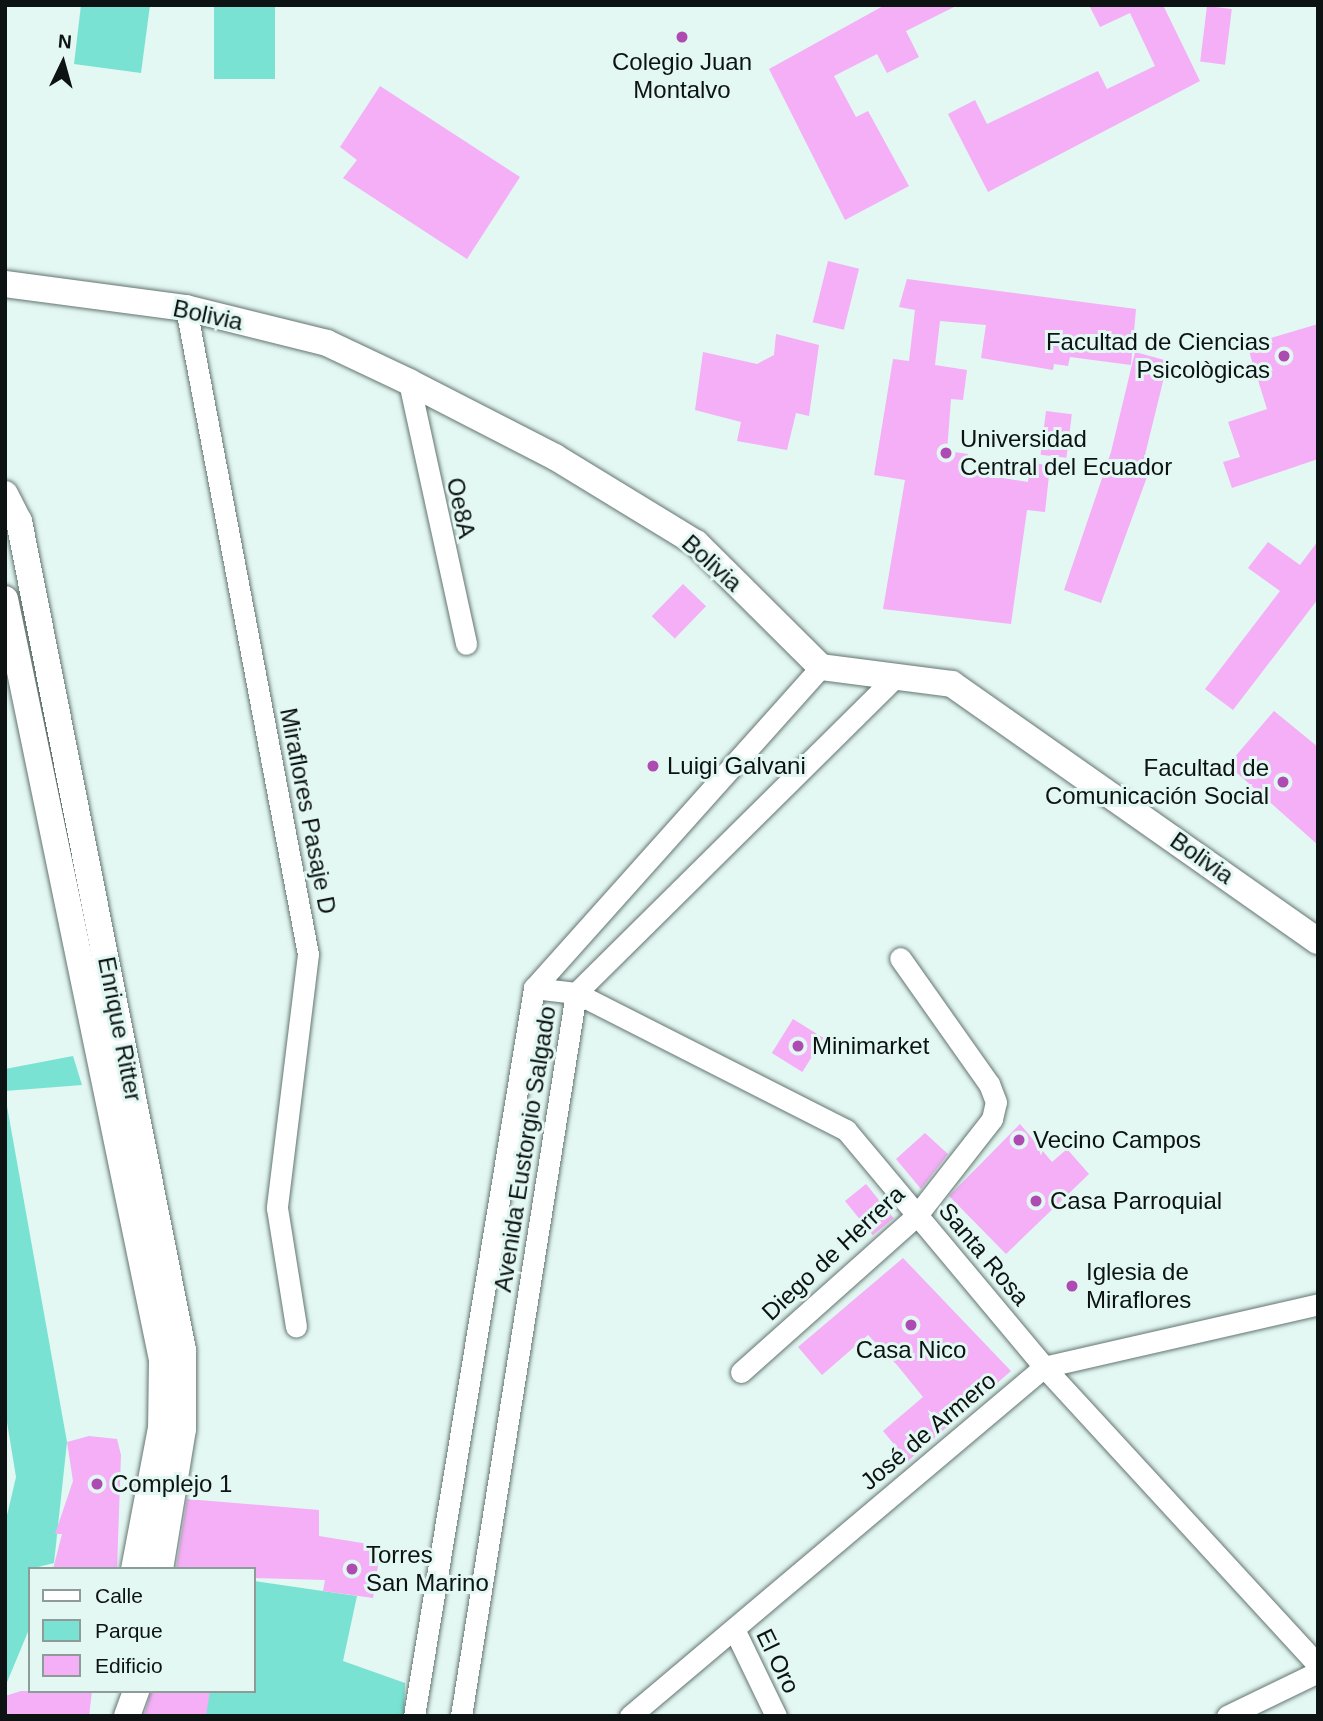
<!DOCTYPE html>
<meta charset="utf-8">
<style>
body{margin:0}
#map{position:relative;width:1323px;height:1721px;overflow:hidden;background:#e3f7f3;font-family:Helvetica,sans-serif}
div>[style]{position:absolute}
.green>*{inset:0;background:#7ae2d2;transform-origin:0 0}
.building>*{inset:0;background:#f4aff6;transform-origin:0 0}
.roads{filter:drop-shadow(0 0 2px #647571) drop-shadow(0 0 2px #647571)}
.minor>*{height:21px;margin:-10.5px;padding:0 10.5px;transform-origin:10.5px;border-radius:10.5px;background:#fff}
.tertiary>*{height:26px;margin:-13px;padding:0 13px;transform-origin:13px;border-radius:13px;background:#fff}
.dots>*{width:19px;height:19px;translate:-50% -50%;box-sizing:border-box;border:4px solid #e3f7f3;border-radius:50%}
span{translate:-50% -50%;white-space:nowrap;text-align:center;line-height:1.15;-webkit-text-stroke:6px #e3f7f3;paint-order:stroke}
.poi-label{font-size:24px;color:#0c1312}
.right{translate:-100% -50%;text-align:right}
.left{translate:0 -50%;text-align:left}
.street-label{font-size:24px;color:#0c1312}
.frame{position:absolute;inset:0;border:7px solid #0c1312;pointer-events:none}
.legend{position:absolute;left:28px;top:1567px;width:228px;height:126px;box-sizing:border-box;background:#e3f7f3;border:2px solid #8d9c99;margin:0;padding:9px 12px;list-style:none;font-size:21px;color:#0c1312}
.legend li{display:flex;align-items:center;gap:14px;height:35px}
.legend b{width:35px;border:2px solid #8d9c99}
.north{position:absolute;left:28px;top:28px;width:70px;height:70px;-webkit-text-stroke:5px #e3f7f3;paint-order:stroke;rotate:5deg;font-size:19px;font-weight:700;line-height:28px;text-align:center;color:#0c1312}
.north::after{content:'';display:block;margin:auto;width:24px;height:32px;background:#0c1312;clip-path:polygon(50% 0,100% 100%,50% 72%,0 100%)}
</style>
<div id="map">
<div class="green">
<div style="clip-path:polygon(81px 5px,150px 5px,141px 73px,74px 64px)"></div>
<div style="left:214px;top:5px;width:61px;height:74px"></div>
<div style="clip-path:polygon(73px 1056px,82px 1085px,5px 1091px,5px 1069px)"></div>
<div style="clip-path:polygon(5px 1095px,67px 1442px,54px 1563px,30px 1569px,30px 1627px,5px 1687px,5px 1524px,16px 1477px,5px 1410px)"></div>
<div style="clip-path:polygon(254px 1581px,357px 1596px,343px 1661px,405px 1683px,404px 1716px,204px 1716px,209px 1691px,254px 1691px)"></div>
</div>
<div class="building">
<div style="clip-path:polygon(885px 5px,958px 5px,906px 31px,919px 57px,887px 73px,877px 54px,834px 76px,856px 117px,868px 111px,909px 186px,845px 220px,769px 69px)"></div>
<div style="clip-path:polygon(1089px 5px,1163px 5px,1200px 81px,988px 192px,948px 114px,975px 100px,987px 124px,1098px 71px,1107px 89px,1155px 66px,1130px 13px,1100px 27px)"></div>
<div style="left:1207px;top:6px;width:25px;height:56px;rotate:7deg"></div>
<div style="clip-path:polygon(380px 86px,520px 177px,467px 259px,343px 178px,357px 160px,340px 147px)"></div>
<div style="left:828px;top:261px;width:32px;height:63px;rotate:14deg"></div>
<div style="clip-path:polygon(907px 279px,1136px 309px,1131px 365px,1070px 357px,1068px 366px,1054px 364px,1053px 370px,981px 358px,986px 325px,940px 321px,935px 365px,967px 370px,963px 400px,951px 399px,947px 451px,968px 454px,966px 472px,1028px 482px,1030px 462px,1050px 466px,1045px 512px,1027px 510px,1011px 624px,883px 609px,905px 480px,874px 475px,893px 359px,909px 361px,915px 310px,899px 307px)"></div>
<div style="clip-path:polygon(1318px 324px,1318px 459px,1232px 488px,1223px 462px,1240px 457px,1228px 422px,1267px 409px,1247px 345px)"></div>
<div style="clip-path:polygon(776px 334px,819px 345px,809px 416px,796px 413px,787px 450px,737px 441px,741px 422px,695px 410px,703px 352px,757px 364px,774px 355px)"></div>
<div style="clip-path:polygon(1135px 352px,1168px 361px,1143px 463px,1151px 466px,1101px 603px,1064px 590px,1111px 452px)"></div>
<div style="left:1046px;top:411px;width:26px;height:44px;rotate:7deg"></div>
<div style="clip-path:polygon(1318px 541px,1318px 599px,1233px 710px,1205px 689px,1280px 591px,1248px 568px,1268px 542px,1300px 565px)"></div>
<div style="left:683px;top:584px;width:32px;height:45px;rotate:44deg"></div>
<div style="clip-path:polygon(1274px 711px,1318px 747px,1318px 845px,1228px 765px)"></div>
<div style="left:793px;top:1019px;width:36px;height:40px;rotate:32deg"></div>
<div style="clip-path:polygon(1020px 1124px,1052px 1162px,1067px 1149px,1089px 1174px,1006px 1254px,949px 1196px)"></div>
<div style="clip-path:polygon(925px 1133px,948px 1154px,921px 1189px,896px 1159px)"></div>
<div style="left:866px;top:1184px;width:44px;height:27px;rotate:51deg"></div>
<div style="clip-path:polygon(903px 1258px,1011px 1371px,908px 1461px,883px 1431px,923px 1397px,897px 1365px,868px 1335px,822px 1375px,798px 1347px)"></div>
<div style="clip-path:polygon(89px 1436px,117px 1439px,121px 1455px,117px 1569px,53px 1569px,62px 1534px,55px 1534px,73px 1481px,67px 1442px)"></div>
<div style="clip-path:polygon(187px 1499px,319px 1510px,319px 1536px,381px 1546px,373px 1598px,323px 1591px,325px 1580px,254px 1578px,254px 1569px,176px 1569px)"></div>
<div style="clip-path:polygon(21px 1691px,92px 1691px,89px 1716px,5px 1716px,5px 1696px)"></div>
<div style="clip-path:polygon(151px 1691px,210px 1691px,206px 1716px,144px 1716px)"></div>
</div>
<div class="roads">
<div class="minor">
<div style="left:186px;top:308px;width:657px;rotate:79.31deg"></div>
<div style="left:308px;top:954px;width:256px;rotate:97deg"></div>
<div style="left:277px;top:1208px;width:120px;rotate:80.9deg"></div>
<div style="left:409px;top:382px;width:268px;rotate:77.7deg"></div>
<div style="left:534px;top:988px;width:42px;rotate:6.8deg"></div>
<div style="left:576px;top:993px;width:303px;rotate:26.9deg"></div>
<div style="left:846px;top:1130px;width:309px;rotate:50.1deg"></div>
<div style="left:1044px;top:1367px;width:405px;rotate:47.4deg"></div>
<div style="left:741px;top:1372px;width:236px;rotate:-41.7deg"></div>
<div style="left:917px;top:1215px;width:122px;rotate:-52deg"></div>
<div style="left:992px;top:1119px;width:17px;rotate:-77deg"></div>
<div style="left:996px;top:1102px;width:19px;rotate:-111deg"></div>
<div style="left:989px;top:1084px;width:154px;rotate:-125.2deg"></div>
<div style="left:734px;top:1629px;width:97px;rotate:64.2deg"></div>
<div style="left:414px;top:1716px;width:738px;rotate:-80.64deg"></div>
<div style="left:534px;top:988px;width:431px;rotate:-48.2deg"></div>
<div style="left:461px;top:1716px;width:732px;rotate:-80.96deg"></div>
<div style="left:576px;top:993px;width:449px;rotate:-44.7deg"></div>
<div style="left:630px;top:1716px;width:541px;rotate:-40.13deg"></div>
<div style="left:1044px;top:1367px;width:281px;rotate:-12.9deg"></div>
<div style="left:1227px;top:1716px;width:101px;rotate:-25.8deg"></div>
</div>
<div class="tertiary">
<div style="left:5px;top:284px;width:183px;rotate:7.6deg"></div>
<div style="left:186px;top:308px;width:145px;rotate:13.9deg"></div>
<div style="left:327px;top:343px;width:91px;rotate:25.4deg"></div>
<div style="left:409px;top:382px;width:164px;rotate:27.2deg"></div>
<div style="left:555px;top:457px;width:165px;rotate:31.4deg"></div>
<div style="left:696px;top:543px;width:176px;rotate:44.8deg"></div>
<div style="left:821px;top:667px;width:132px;rotate:7.4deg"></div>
<div style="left:952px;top:684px;width:447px;rotate:35.1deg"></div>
<div style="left:5px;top:494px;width:30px;rotate:63deg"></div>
<div style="left:19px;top:521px;width:845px;rotate:78.81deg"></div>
<div style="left:183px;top:1350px;width:79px;rotate:90deg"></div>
<div style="left:183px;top:1429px;width:142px;rotate:99.3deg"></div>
<div style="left:5px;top:599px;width:777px;rotate:78.34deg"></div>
<div style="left:162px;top:1360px;width:68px;rotate:90.8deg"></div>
<div style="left:161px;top:1428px;width:144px;rotate:100.8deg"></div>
<div style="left:127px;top:1716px;width:27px;rotate:-70deg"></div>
</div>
</div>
<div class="dots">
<div style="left:682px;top:37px;background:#ae4bb2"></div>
<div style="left:1284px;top:356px;background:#ae4bb2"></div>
<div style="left:946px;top:453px;background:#ae4bb2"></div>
<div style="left:653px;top:766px;background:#ae4bb2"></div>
<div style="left:1283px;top:782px;background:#ae4bb2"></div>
<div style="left:798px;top:1046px;background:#ae4bb2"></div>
<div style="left:1019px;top:1140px;background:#ae4bb2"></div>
<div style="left:1036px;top:1201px;background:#ae4bb2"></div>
<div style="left:1072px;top:1286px;background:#ae4bb2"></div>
<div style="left:911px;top:1325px;background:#ae4bb2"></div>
<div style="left:97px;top:1484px;background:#ae4bb2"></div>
<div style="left:352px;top:1569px;background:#ae4bb2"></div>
</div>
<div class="poi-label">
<span style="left:682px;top:76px">Colegio Juan<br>Montalvo</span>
<span class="right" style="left:1270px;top:356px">Facultad de Ciencias<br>Psicològicas</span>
<span class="left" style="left:960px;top:453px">Universidad<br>Central del Ecuador</span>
<span class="left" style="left:667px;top:766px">Luigi Galvani</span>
<span class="right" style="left:1269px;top:782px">Facultad de<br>Comunicación Social</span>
<span class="left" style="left:812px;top:1046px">Minimarket</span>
<span class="left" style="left:1033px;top:1140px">Vecino Campos</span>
<span class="left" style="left:1050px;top:1201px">Casa Parroquial</span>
<span class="left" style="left:1086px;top:1286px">Iglesia de<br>Miraflores</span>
<span style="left:911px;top:1350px">Casa Nico</span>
<span class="left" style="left:111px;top:1484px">Complejo 1</span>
<span class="left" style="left:366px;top:1569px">Torres<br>San Marino</span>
</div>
<div class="street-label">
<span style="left:208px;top:315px;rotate:12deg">Bolivia</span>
<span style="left:461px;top:508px;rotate:78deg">Oe8A</span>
<span style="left:712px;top:563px;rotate:42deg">Bolivia</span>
<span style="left:308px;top:811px;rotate:79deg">Miraflores Pasaje D</span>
<span style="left:1202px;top:858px;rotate:35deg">Bolivia</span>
<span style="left:120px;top:1029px;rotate:79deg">Enrique Ritter</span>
<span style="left:525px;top:1149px;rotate:-81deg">Avenida Eustorgio Salgado</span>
<span style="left:833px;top:1253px;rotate:-43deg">Diego de Herrera</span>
<span style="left:984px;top:1254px;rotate:50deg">Santa Rosa</span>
<span style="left:928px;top:1431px;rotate:-40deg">José de Armero</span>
<span style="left:778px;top:1661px;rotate:64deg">El Oro</span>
</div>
<div class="frame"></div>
<ul class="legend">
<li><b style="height:9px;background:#fff"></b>Calle</li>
<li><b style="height:19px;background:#7ae2d2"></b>Parque</li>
<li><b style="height:19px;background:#f4aff6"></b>Edificio</li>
</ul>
<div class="north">N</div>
</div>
